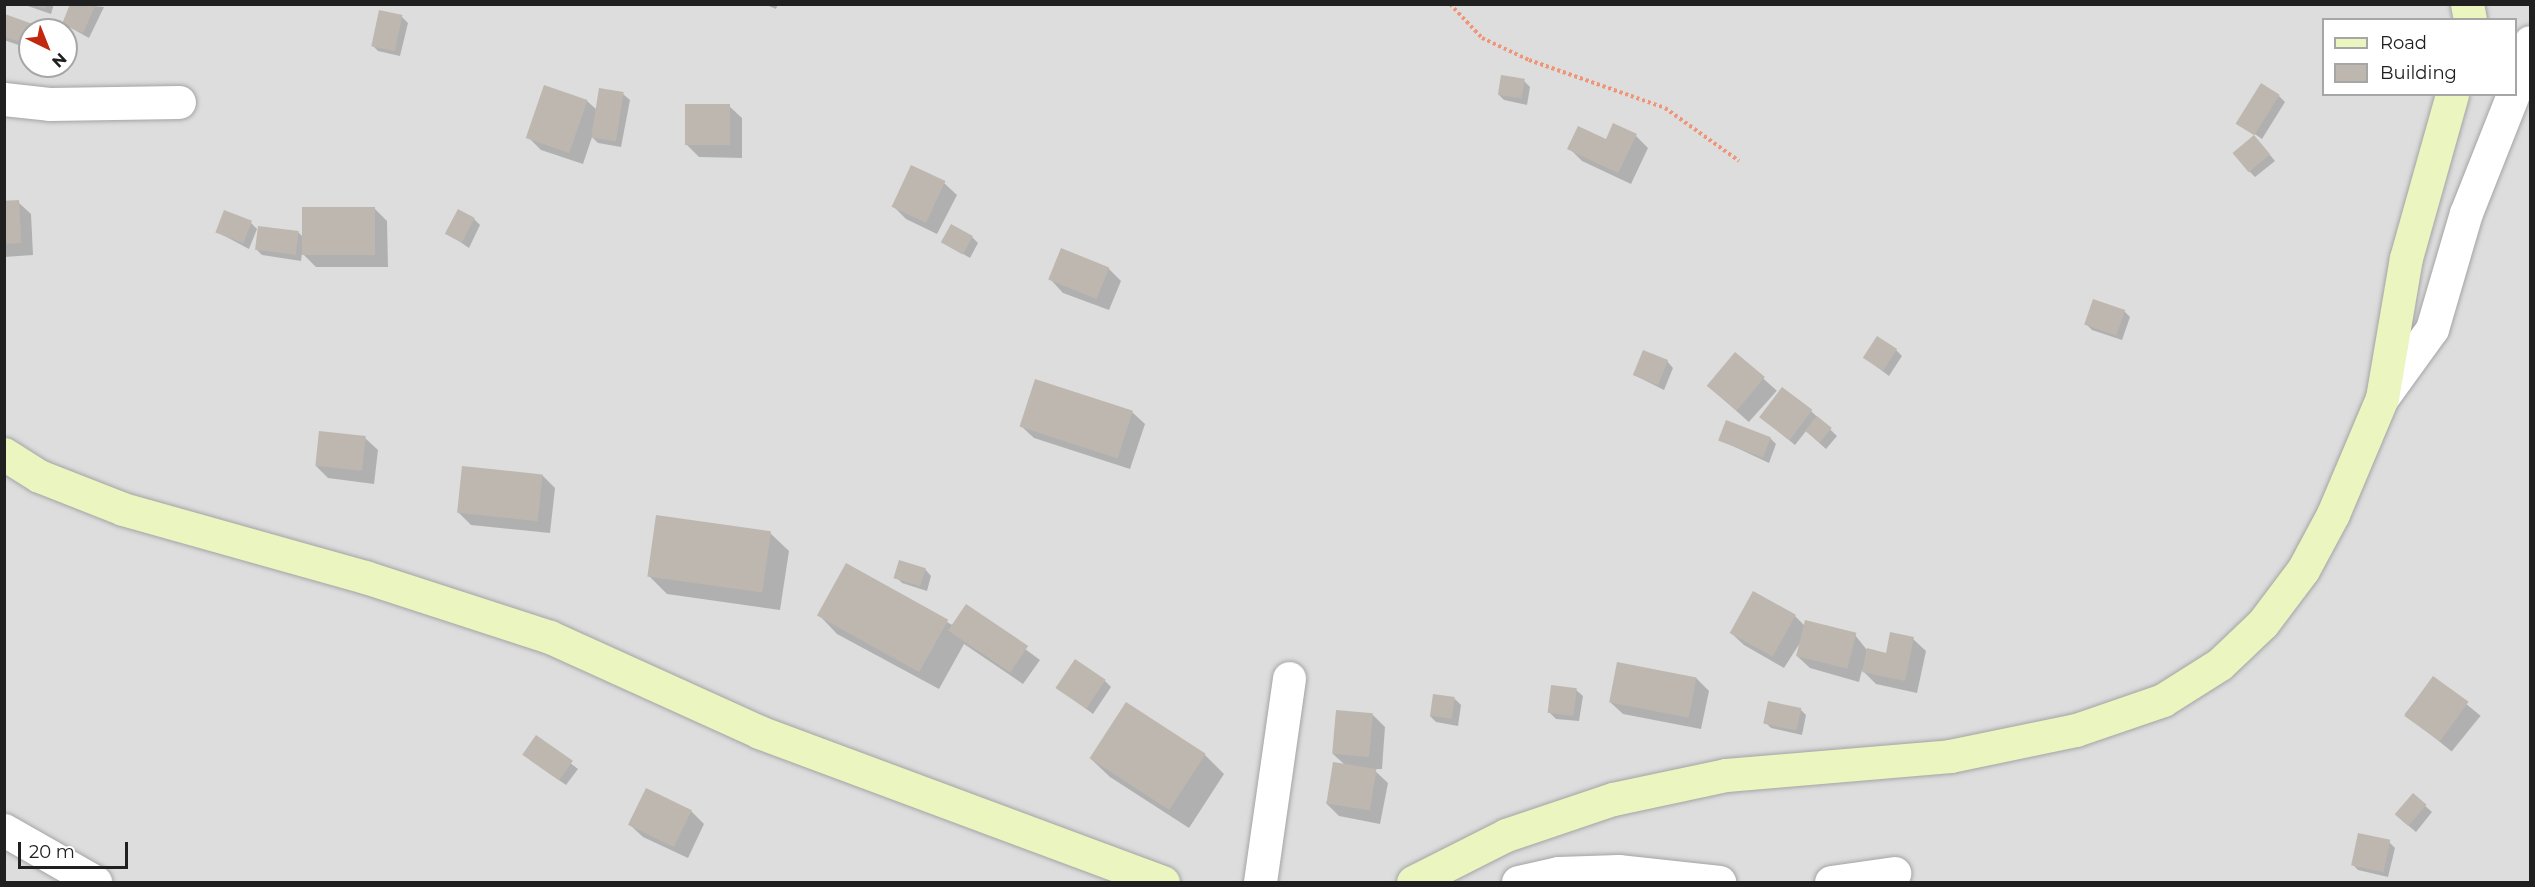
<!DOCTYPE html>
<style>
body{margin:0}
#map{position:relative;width:2535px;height:887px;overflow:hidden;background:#f0eee7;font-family:Montserrat,sans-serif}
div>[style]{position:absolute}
.residential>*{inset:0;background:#dedddd}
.shadow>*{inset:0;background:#0003;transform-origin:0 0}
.building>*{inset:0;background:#bdb7b0;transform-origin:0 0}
.path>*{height:4px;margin-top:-2px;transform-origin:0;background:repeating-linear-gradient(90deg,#f09678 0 3px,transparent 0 6px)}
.roads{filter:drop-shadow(0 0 2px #a4a4a4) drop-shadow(0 0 2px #a4a4a4)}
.street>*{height:33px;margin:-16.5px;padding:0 16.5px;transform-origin:16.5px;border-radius:16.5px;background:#fff}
.secondary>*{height:33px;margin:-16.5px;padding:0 16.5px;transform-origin:16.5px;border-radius:16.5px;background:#ebf5c0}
span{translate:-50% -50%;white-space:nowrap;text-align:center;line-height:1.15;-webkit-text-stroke:4.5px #fff;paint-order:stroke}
.frame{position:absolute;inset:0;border:6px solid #202020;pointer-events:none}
.legend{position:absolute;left:2322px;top:18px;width:195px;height:78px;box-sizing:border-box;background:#fff;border:2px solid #a6a6a6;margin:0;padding:8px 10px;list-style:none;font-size:18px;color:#202020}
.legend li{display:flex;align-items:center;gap:12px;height:30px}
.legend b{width:30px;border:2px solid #a6a6a6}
.north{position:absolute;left:18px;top:18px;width:60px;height:60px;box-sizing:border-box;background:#fff;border:2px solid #a6a6a6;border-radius:50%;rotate:137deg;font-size:16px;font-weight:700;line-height:24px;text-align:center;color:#202020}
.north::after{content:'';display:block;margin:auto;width:21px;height:27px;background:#c1280f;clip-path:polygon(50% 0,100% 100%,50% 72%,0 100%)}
.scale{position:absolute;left:18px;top:842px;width:110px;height:27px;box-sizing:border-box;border:3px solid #202020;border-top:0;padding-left:8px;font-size:18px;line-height:21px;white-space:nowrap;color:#202020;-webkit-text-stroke:4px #fff;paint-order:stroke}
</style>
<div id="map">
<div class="residential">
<div style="clip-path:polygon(evenodd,5px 5px,2530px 5px,2530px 882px,5px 882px,5px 5px,2324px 20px,2516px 20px,2516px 94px,2324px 94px,2324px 20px,5px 5px,30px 30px,66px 30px,66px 66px,30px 66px,30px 30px)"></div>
</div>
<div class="shadow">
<div style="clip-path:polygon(22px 4px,54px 4px,51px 14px)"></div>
<div style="clip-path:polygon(72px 4px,104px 7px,89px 38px,64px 24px)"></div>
<div style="clip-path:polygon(764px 4px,778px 4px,776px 9px)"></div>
<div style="clip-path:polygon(4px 16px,45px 30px,30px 30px,30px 49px,4px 40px)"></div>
<div style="clip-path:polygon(402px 17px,408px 23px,400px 56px,378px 51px,372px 45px)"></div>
<div style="clip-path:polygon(1524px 81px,1530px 87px,1527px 105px,1504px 100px,1498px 94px)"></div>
<div style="clip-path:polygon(623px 94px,630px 100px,621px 147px,598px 143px,592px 137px,583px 164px,541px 150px,529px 138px,587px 101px,597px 110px)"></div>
<div style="clip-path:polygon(2279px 96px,2285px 102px,2262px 139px,2239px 123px)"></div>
<div style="clip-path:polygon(729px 106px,742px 118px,742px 158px,699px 157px,687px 145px)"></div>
<div style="clip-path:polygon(1636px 136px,1648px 148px,1631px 184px,1582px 161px,1569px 148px)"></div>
<div style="clip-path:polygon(2260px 143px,2275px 161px,2255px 177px,2249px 171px)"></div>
<div style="clip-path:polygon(944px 183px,957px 195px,937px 234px,906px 219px,893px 206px)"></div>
<div style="clip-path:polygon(18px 202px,31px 214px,33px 255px,4px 257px,4px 203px)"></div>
<div style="clip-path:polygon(374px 208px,387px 221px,388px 267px,316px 267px,302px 253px,301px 261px,262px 255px,256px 249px,298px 232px,303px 237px)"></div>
<div style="clip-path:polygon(474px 219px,480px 225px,469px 248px,447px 233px)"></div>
<div style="clip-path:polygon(251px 223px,257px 229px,249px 249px,217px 232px)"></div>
<div style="clip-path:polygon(972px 237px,978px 243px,970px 258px,943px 242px)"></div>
<div style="clip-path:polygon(1108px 268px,1121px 281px,1109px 310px,1063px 293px,1051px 280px)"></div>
<div style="clip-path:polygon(2124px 311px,2130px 317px,2122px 340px,2092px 330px,2086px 324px)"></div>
<div style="clip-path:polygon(1896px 350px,1902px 356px,1889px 376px,1865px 358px)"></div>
<div style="left:1736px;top:354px;width:55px;height:42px;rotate:42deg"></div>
<div style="clip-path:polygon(1667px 361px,1673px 368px,1664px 390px,1634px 375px)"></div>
<div style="clip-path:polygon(1811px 411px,1837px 436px,1826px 449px,1806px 431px,1795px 445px,1768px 423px)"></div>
<div style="clip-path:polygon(1132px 412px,1145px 424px,1130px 469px,1034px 438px,1021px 426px)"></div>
<div style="clip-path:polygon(365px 438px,378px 450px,374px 484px,328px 478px,316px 466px)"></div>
<div style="clip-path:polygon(1770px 438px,1776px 444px,1769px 463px,1720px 440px)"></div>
<div style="clip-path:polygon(542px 475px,555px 488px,550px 533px,471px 525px,458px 512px)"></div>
<div style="clip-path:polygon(770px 533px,789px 551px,780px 610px,667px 594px,649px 576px)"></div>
<div style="clip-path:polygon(846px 565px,954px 626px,967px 606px,1040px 660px,1023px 684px,964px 644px,939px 689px,837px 634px,819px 615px)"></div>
<div style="clip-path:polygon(925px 569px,931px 576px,927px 591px,902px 583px,896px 577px)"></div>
<div style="clip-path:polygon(1795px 616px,1805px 626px,1855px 635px,1867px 650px,1888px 654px,1913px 639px,1926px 651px,1917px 693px,1876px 684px,1862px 670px,1859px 682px,1810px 668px,1797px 656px,1800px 643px,1784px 668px,1744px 645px,1731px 633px)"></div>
<div style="clip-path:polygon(1696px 678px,1709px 691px,1701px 729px,1623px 714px,1610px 702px)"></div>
<div style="left:2434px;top:678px;width:60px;height:46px;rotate:39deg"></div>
<div style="clip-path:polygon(1105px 681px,1111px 687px,1093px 714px,1058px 688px)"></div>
<div style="clip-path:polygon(1576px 690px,1583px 696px,1579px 721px,1556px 719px,1550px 713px)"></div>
<div style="clip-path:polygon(1455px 699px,1461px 705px,1458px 726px,1436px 722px,1430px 716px)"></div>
<div style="clip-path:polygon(1126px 704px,1205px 755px,1224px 774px,1189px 828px,1110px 777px,1091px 759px)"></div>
<div style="clip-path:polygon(1800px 709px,1806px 715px,1802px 735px,1771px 728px,1765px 722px)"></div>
<div style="clip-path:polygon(1373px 715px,1385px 727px,1382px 769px,1373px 769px,1388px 783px,1380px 824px,1339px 816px,1326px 803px,1345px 765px,1333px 754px)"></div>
<div style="clip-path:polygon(536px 737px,578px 769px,566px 785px,530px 760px)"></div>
<div style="clip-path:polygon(2413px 795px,2432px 812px,2416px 832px,2403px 821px)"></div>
<div style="clip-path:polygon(691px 811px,704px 824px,688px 858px,643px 837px,630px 825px)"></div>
<div style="clip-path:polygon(2389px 842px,2395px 848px,2388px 877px,2358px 870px,2352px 864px)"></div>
</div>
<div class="building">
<div style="clip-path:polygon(32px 4px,46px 4px,45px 9px)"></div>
<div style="clip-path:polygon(70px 4px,96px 4px,83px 33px,62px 24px)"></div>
<div style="left:379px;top:10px;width:24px;height:37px;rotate:12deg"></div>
<div style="clip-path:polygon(5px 14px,49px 30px,30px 30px,30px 45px,5px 37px)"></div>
<div style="left:1501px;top:75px;width:24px;height:20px;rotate:9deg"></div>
<div style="left:2261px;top:83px;width:22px;height:48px;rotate:32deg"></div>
<div style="left:544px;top:85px;width:46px;height:56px;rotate:19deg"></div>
<div style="left:599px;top:88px;width:25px;height:50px;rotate:9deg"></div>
<div style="left:685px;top:104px;width:45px;height:41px"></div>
<div style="clip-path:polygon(1613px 123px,1637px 134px,1618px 173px,1567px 149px,1578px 126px,1606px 139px)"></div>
<div style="left:2254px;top:135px;width:25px;height:28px;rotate:50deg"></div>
<div style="left:911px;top:165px;width:38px;height:46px;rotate:25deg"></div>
<div style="left:19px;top:200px;width:43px;height:15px;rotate:87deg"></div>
<div style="left:302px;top:207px;width:73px;height:48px"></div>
<div style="left:458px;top:209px;width:19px;height:28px;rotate:28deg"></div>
<div style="left:224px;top:210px;width:30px;height:24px;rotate:21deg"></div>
<div style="left:951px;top:224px;width:25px;height:21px;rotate:29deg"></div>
<div style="left:258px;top:226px;width:41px;height:24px;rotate:7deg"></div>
<div style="left:1061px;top:248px;width:52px;height:34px;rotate:22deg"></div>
<div style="left:2093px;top:299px;width:34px;height:27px;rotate:19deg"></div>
<div style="left:1877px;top:336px;width:24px;height:26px;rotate:33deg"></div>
<div style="left:1643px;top:350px;width:27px;height:27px;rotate:22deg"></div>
<div style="left:1735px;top:352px;width:39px;height:44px;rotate:40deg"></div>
<div style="left:1035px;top:379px;width:103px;height:50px;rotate:18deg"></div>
<div style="left:1782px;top:387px;width:38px;height:38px;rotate:37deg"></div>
<div style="left:1817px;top:416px;width:19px;height:19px;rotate:39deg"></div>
<div style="left:1726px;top:420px;width:48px;height:22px;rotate:21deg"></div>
<div style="left:319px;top:431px;width:47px;height:35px;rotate:6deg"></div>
<div style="left:462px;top:466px;width:81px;height:47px;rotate:6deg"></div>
<div style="left:656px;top:515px;width:116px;height:62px;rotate:8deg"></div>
<div style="left:899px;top:560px;width:28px;height:19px;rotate:17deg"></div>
<div style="left:846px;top:563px;width:117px;height:60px;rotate:29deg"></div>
<div style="left:1753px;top:591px;width:49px;height:48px;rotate:29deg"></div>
<div style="left:966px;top:604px;width:75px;height:32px;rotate:34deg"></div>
<div style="left:1805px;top:620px;width:53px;height:37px;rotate:14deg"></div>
<div style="clip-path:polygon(1890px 632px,1914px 637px,1905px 681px,1862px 672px,1867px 648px,1886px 653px)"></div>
<div style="left:1075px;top:659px;width:37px;height:35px;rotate:34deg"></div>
<div style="left:1617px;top:662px;width:81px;height:41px;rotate:11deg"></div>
<div style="left:2433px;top:676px;width:44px;height:49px;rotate:36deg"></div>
<div style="left:1551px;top:685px;width:26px;height:28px;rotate:7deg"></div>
<div style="left:1433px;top:694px;width:22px;height:22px;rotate:8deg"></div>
<div style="left:1768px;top:701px;width:34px;height:23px;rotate:12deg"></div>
<div style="left:1126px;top:702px;width:95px;height:67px;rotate:33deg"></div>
<div style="left:1336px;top:710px;width:37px;height:44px;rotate:5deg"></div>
<div style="left:536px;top:735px;width:45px;height:24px;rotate:35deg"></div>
<div style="left:1333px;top:762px;width:44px;height:42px;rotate:9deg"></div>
<div style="left:646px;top:788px;width:51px;height:41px;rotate:26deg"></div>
<div style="left:2413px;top:793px;width:18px;height:28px;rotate:41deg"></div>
<div style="left:2358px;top:833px;width:33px;height:33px;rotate:12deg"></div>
</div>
<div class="path">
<div style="left:1450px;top:4px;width:47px;rotate:46.7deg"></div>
<div style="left:1482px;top:38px;width:52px;rotate:25.1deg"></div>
<div style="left:1529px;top:60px;width:144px;rotate:19.4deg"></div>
<div style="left:1665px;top:108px;width:91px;rotate:35.6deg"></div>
</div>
<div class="roads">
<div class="street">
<div style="left:2516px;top:87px;width:47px;rotate:-72.7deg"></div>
<div style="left:4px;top:99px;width:45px;rotate:6.3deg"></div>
<div style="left:49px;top:104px;width:130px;rotate:-0.9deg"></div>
<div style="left:2382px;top:398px;width:85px;rotate:-54.1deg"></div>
<div style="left:2432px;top:329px;width:121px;rotate:-73.7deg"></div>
<div style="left:2466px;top:213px;width:128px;rotate:-68.4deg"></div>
<div style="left:4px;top:830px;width:105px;rotate:29.7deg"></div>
<div style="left:1260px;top:882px;width:206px;rotate:-81.9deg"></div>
<div style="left:1518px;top:882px;width:41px;rotate:-12.7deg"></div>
<div style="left:1558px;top:873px;width:60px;rotate:-1.9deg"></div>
<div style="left:1618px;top:871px;width:102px;rotate:6.2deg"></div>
<div style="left:1831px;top:882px;width:64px;rotate:-8.1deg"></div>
</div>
<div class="secondary">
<div style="left:2467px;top:4px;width:16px;rotate:79deg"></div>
<div style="left:4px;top:454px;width:41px;rotate:32.2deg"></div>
<div style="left:39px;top:476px;width:90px;rotate:21.4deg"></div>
<div style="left:123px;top:509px;width:251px;rotate:15.7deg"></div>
<div style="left:365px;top:577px;width:194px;rotate:18deg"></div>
<div style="left:550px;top:637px;width:230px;rotate:24.4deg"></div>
<div style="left:759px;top:732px;width:431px;rotate:20.4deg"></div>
<div style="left:1413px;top:882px;width:104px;rotate:-26.8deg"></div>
<div style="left:1506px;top:835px;width:113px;rotate:-18.6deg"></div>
<div style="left:1613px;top:799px;width:116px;rotate:-12deg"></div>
<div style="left:1726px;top:775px;width:225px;rotate:-4.8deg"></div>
<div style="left:1950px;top:756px;width:129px;rotate:-11.7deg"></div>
<div style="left:2076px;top:730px;width:92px;rotate:-19deg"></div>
<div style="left:2163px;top:700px;width:67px;rotate:-32.3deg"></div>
<div style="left:2220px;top:664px;width:59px;rotate:-43.6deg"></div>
<div style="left:2263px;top:623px;width:66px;rotate:-53deg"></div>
<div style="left:2303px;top:570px;width:64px;rotate:-61.8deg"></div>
<div style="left:2333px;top:514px;width:126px;rotate:-67.1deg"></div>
<div style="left:2382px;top:398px;width:142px;rotate:-80.3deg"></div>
<div style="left:2406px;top:258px;width:170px;rotate:-74.3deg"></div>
</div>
</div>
<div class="frame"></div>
<ul class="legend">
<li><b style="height:8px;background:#ebf5c0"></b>Road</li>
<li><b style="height:16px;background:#bdb7b0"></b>Building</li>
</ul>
<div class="north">N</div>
<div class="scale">20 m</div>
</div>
